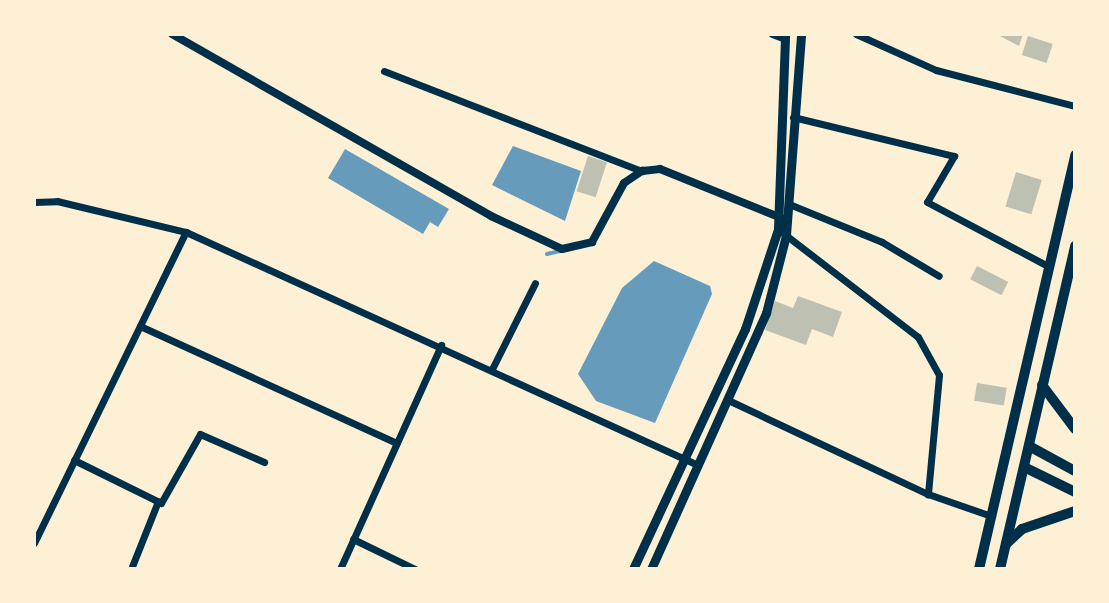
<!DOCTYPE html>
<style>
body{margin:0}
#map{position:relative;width:1109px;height:603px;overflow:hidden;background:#fdf0d5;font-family:Roboto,sans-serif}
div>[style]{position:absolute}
.water>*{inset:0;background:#669bbc}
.stream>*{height:4px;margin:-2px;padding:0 2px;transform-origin:2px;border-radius:2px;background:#669bbc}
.building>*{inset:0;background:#bec0b2;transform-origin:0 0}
.minor>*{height:7px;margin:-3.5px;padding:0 3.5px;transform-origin:3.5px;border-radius:3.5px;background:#003049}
.tertiary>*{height:8px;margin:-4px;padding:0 4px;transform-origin:4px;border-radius:4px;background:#003049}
.secondary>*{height:9px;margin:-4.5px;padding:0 4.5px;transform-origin:4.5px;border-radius:4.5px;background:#003049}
.primary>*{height:10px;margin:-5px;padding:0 5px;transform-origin:5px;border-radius:5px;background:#003049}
span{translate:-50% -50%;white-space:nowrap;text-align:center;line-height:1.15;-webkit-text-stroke:8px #fdf0d5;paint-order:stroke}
.frame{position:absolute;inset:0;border:36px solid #fdf0d5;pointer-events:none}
</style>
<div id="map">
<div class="water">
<div style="clip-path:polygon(513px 146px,581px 171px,565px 221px,492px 185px)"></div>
<div style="clip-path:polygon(345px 149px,449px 209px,438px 227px,430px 222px,423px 234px,328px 178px)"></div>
<div style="clip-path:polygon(654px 261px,710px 286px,712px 294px,655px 423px,596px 401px,578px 374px,622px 288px)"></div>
</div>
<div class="stream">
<div style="left:547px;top:254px;width:13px;rotate:-13deg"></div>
</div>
<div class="building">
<div style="clip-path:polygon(996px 34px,1023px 34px,1019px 46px)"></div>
<div style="left:1028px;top:36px;width:26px;height:20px;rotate:18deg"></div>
<div style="left:588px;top:156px;width:20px;height:37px;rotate:18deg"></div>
<div style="left:1016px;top:172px;width:27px;height:36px;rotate:17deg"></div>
<div style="left:977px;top:266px;width:35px;height:15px;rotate:27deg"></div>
<div style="clip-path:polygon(798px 296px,842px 312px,833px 337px,812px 329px,806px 345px,765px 330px,775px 301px,793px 308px)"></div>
<div style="left:977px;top:383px;width:30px;height:18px;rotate:9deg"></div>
</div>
<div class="minor">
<div style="left:772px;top:34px;width:14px;rotate:21deg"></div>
<div style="left:856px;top:34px;width:88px;rotate:24.2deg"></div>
<div style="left:936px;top:70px;width:144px;rotate:14.5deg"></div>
<div style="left:384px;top:71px;width:277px;rotate:21.2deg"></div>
<div style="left:793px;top:117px;width:166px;rotate:13.6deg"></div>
<div style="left:954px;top:156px;width:53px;rotate:120.4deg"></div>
<div style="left:927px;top:202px;width:139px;rotate:27.9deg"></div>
<div style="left:34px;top:202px;width:23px;rotate:-2deg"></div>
<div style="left:57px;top:201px;width:133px;rotate:13.5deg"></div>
<div style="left:186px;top:232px;width:563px;rotate:24.47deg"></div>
<div style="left:789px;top:204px;width:100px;rotate:22.2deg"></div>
<div style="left:882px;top:242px;width:66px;rotate:30.8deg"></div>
<div style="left:783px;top:233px;width:170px;rotate:37.6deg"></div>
<div style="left:918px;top:337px;width:43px;rotate:61.1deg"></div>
<div style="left:939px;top:375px;width:120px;rotate:95.3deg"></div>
<div style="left:928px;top:494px;width:67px;rotate:19.2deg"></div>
<div style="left:140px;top:326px;width:282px;rotate:24.5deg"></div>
<div style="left:492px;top:369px;width:96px;rotate:-63.4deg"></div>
<div style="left:728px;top:400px;width:221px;rotate:25.2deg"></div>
<div style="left:74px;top:460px;width:97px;rotate:26.3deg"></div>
<div style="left:161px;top:503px;width:79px;rotate:-60.5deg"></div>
<div style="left:200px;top:434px;width:70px;rotate:23.6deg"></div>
<div style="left:353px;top:539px;width:69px;rotate:25.8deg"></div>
<div style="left:34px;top:543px;width:346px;rotate:-64deg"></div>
<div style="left:131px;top:569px;width:73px;rotate:-68.3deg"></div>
<div style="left:340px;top:569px;width:246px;rotate:-65.7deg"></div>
</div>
<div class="tertiary">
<div style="left:172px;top:34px;width:367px;rotate:29.7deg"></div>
<div style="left:491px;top:216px;width:78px;rotate:24.9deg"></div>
<div style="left:562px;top:249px;width:31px;rotate:-13deg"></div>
<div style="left:592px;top:242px;width:67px;rotate:-61.5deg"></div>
<div style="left:624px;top:183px;width:22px;rotate:-34deg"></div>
<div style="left:642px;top:171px;width:18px;rotate:-6deg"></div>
<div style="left:660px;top:169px;width:131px;rotate:22deg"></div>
</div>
<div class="secondary">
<div style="left:633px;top:569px;width:265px;rotate:-65deg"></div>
<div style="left:745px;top:329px;width:105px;rotate:-71.7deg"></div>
<div style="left:778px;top:229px;width:195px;rotate:-87.9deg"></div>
<div style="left:651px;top:569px;width:281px;rotate:-65.8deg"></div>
<div style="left:766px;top:313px;width:81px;rotate:-75.6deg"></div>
<div style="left:786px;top:235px;width:202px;rotate:-85.7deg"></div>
</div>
<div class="primary">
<div style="left:1042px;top:385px;width:55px;rotate:53.1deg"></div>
<div style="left:1029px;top:446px;width:52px;rotate:28.5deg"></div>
<div style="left:1024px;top:467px;width:57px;rotate:26.1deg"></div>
<div style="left:1006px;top:544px;width:22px;rotate:-43deg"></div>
<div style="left:1022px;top:529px;width:56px;rotate:-18.8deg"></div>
<div style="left:979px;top:569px;width:425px;rotate:-76.9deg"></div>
<div style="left:1000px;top:569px;width:332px;rotate:-76.9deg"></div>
</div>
<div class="frame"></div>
</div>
